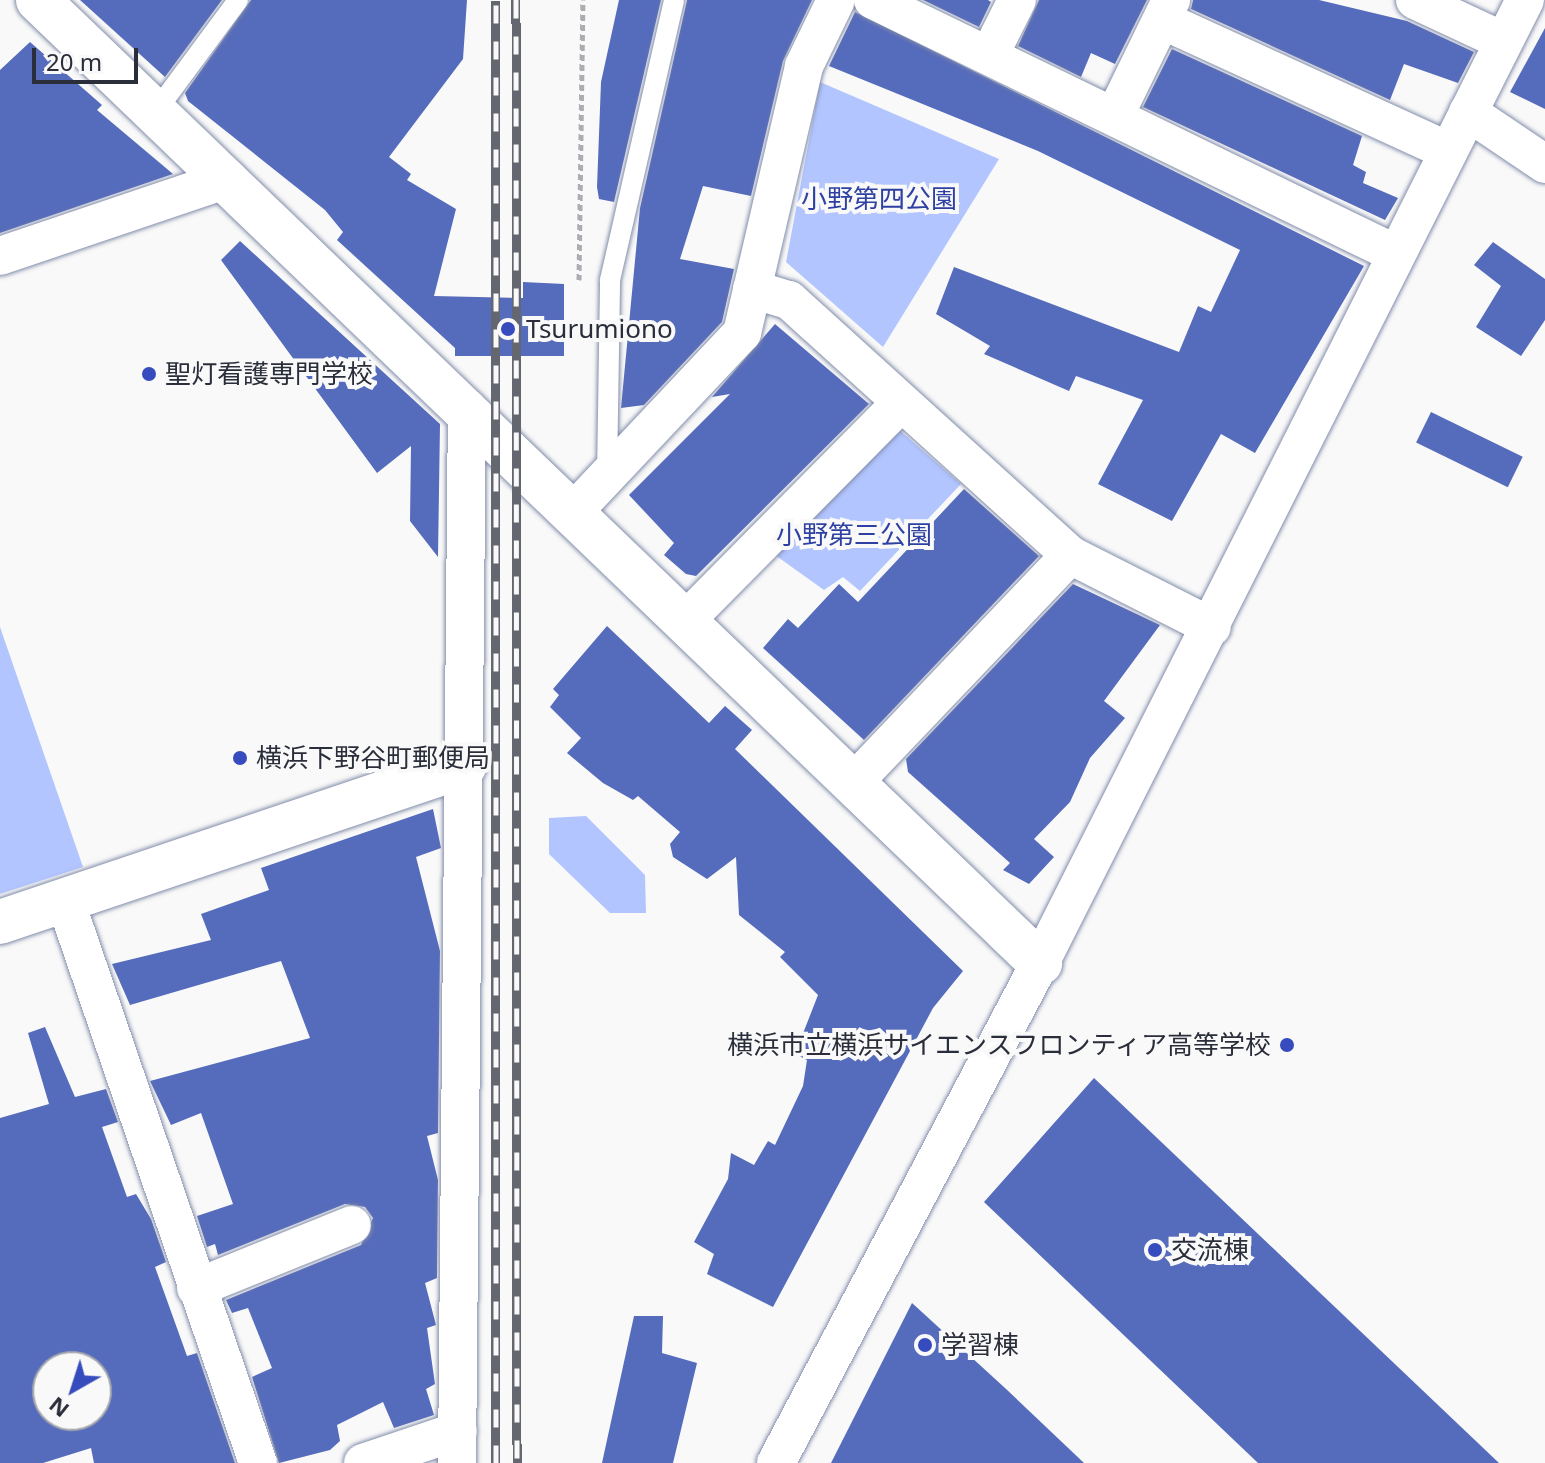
<!DOCTYPE html>
<meta charset="utf-8">
<style>
body{margin:0}
#map{position:relative;width:1545px;height:1463px;overflow:hidden;background:#f9f9f9;font-family:"Noto Sans","Noto Sans JP",sans-serif}
div>[style]{position:absolute}
.green>*{inset:0;background:#b2c5ff}
.building>*{inset:0;background:#556bbb;transform-origin:0 0}
.path>*{height:5px;margin-top:-2.5px;transform-origin:0;background:repeating-linear-gradient(90deg,#acadb2 0 6px,transparent 0 10px)}
.roads{filter:drop-shadow(0 0 2px #828dab) drop-shadow(0 0 2px #828dab)}
.service>*{height:20px;margin:-10px;padding:0 10px;transform-origin:10px;border-radius:10px;background:#fff}
.minor>*{height:38px;margin:-19px;padding:0 19px;transform-origin:19px;border-radius:19px;background:#fff}
.tertiary>*{height:44px;margin:-22px;padding:0 22px;transform-origin:22px;border-radius:22px;background:#fff}
.rail>*{height:9px;margin-top:-4.5px;transform-origin:0;background:repeating-linear-gradient(90deg,#f9f9f9 0 18px,#64676f 0 36px);box-sizing:border-box;border-block:2px solid #64676f}
.dots>*{width:22px;height:22px;translate:-50% -50%;box-sizing:border-box;border:4px solid #f9f9f9;border-radius:50%}
span{translate:-50% -50%;white-space:nowrap;text-align:center;line-height:1.15;-webkit-text-stroke:8px #f9f9f9;paint-order:stroke}
.park-label{font-size:26px;color:#2e41a2}
.poi-label{font-size:26px;color:#2a2e3a}
.left{translate:0 -50%;text-align:left}
.right{translate:-100% -50%;text-align:right}
.north{position:absolute;left:32px;top:1351px;width:80px;height:80px;box-sizing:border-box;background:#f9f9f9;border:2px solid #a6a8ad;border-radius:50%;rotate:219deg;font-size:22px;font-weight:700;line-height:32px;text-align:center;color:#2a2e3a}
.north::after{content:'';display:block;margin:auto;width:28px;height:36px;background:#364bbd;clip-path:polygon(50% 0,100% 100%,50% 72%,0 100%)}
.scale{position:absolute;left:32px;top:48px;width:106px;height:36px;box-sizing:border-box;border:4px solid #2a2e3a;border-top:0;padding-left:10px;font-size:24px;line-height:28px;white-space:nowrap;color:#2a2e3a;-webkit-text-stroke:6px #f9f9f9;paint-order:stroke}
</style>
<div id="map">
<div class="green">
<div style="clip-path:polygon(820px 82px,999px 159px,883px 347px,786px 262px)"></div>
<div style="clip-path:polygon(897px 428px,961px 484px,860px 591px,843px 577px,824px 590px,775px 555px)"></div>
<div style="clip-path:polygon(0 627px,83px 867px,0 894px)"></div>
<div style="clip-path:polygon(586px 816px,645px 875px,646px 913px,610px 913px,549px 854px,549px 818px)"></div>
</div>
<div class="building">
<div style="clip-path:polygon(80px 0,222px 0,165px 77px)"></div>
<div style="clip-path:polygon(251px 0,467px 0,463px 59px,389px 157px,411px 174px,407px 180px,456px 209px,434px 296px,523px 298px,523px 282px,564px 284px,564px 356px,455px 356px,455px 348px,337px 240px,343px 232px,325px 210px,188px 101px,185px 93px)"></div>
<div style="clip-path:polygon(619px 0,661px 0,614px 202px,599px 199px,597px 187px,601px 82px)"></div>
<div style="clip-path:polygon(687px 0,812px 0,783px 61px,751px 196px,703px 186px,680px 259px,734px 269px,722px 322px,644px 405px,621px 408px,640px 208px)"></div>
<div style="clip-path:polygon(923px 0,988px 0,991px 2px,979px 27px)"></div>
<div style="clip-path:polygon(1039px 0,1147px 0,1115px 64px,1091px 53px,1081px 77px,1018px 46px)"></div>
<div style="clip-path:polygon(1193px 0,1319px 0,1407px 21px,1474px 52px,1458px 83px,1404px 64px,1390px 100px,1191px 9px)"></div>
<div style="clip-path:polygon(855px 12px,1364px 266px,1255px 453px,1221px 434px,1172px 521px,1098px 484px,1143px 400px,1076px 376px,1069px 391px,984px 354px,990px 346px,936px 314px,954px 267px,1179px 352px,1198px 306px,1211px 312px,1240px 250px,1038px 151px,829px 66px)"></div>
<div style="clip-path:polygon(1545px 28px,1545px 109px,1510px 92px)"></div>
<div style="clip-path:polygon(30px 42px,102px 105px,97px 110px,173px 174px,0 233px,0 70px)"></div>
<div style="clip-path:polygon(1172px 49px,1362px 136px,1353px 165px,1366px 172px,1363px 183px,1398px 198px,1385px 220px,1143px 107px)"></div>
<div style="clip-path:polygon(240px 241px,440px 424px,438px 557px,410px 521px,411px 446px,377px 473px,221px 260px)"></div>
<div style="clip-path:polygon(1493px 242px,1545px 279px,1545px 320px,1521px 356px,1476px 327px,1501px 286px,1474px 265px)"></div>
<div style="clip-path:polygon(775px 324px,869px 404px,696px 576px,686px 574px,664px 555px,674px 543px,629px 495px,730px 394px,712px 397px)"></div>
<div style="left:1431px;top:412px;width:102px;height:34px;rotate:26deg"></div>
<div style="clip-path:polygon(964px 489px,1039px 556px,864px 740px,763px 648px,788px 619px,798px 628px,839px 584px,858px 602px)"></div>
<div style="clip-path:polygon(1073px 584px,1160px 625px,1104px 701px,1125px 718px,1090px 758px,1070px 802px,1034px 839px,1054px 857px,1029px 884px,1003px 870px,1010px 863px,908px 772px,906px 759px)"></div>
<div style="clip-path:polygon(607px 626px,709px 723px,725px 706px,752px 730px,735px 749px,963px 971px,933px 1008px,773px 1307px,707px 1274px,714px 1254px,694px 1242px,728px 1179px,731px 1153px,754px 1165px,768px 1141px,775px 1145px,803px 1086px,807px 1060px,795px 1054px,818px 995px,780px 957px,785px 952px,739px 915px,736px 857px,707px 879px,673px 857px,670px 844px,680px 832px,638px 796px,633px 800px,603px 783px,567px 753px,581px 738px,550px 707px,559px 695px,553px 689px)"></div>
<div style="clip-path:polygon(433px 809px,441px 848px,416px 857px,440px 951px,438px 1133px,427px 1136px,438px 1180px,437px 1278px,425px 1283px,436px 1325px,427px 1328px,435px 1384px,426px 1389px,434px 1415px,394px 1428px,383px 1402px,337px 1425px,340px 1441px,330px 1450px,279px 1463px,252px 1377px,272px 1368px,248px 1308px,232px 1313px,226px 1300px,361px 1245px,373px 1218px,365px 1207px,345px 1204px,218px 1255px,215px 1244px,207px 1247px,197px 1216px,233px 1204px,201px 1113px,171px 1125px,150px 1081px,310px 1038px,281px 961px,130px 1005px,112px 964px,211px 940px,201px 914px,269px 890px,261px 868px)"></div>
<div style="clip-path:polygon(evenodd,45px 1027px,75px 1097px,106px 1089px,118px 1122px,102px 1127px,127px 1197px,136px 1194px,151px 1219px,166px 1262px,155px 1267px,187px 1356px,197px 1353px,235px 1463px,94px 1463px,91px 1448px,43px 1463px,0 1463px,0 1118px,49px 1104px,28px 1033px,45px 1027px,48px 1367px,96px 1367px,96px 1415px,48px 1415px,48px 1367px)"></div>
<div style="clip-path:polygon(1094px 1078px,1499px 1463px,1258px 1463px,984px 1202px)"></div>
<div style="clip-path:polygon(912px 1303px,1005px 1388px,1084px 1463px,831px 1463px)"></div>
<div style="clip-path:polygon(634px 1316px,663px 1316px,662px 1353px,697px 1363px,673px 1463px,602px 1463px)"></div>
</div>
<div class="path">
<div style="left:579px;top:280px;width:280px;rotate:-89.2deg"></div>
</div>
<div class="roads">
<div class="service">
<div style="left:156px;top:111px;width:138px;rotate:-53.5deg"></div>
<div style="left:607px;top:476px;width:196px;rotate:-89.1deg"></div>
<div style="left:610px;top:280px;width:287px;rotate:-77.1deg"></div>
</div>
<div class="minor">
<div style="left:873px;top:0;width:579px;rotate:25.9deg"></div>
<div style="left:1415px;top:0;width:97px;rotate:25deg"></div>
<div style="left:1162px;top:20px;width:315px;rotate:24.6deg"></div>
<div style="left:990px;top:54px;width:60px;rotate:-63.4deg"></div>
<div style="left:1468px;top:112px;width:93px;rotate:34deg"></div>
<div style="left:1115px;top:115px;width:128px;rotate:-64deg"></div>
<div style="left:0;top:256px;width:241px;rotate:-18.7deg"></div>
<div style="left:752px;top:289px;width:39px;rotate:17deg"></div>
<div style="left:789px;top:300px;width:379px;rotate:42.2deg"></div>
<div style="left:1070px;top:555px;width:159px;rotate:26.9deg"></div>
<div style="left:576px;top:509px;width:242px;rotate:-46.7deg"></div>
<div style="left:742px;top:333px;width:274px;rotate:-76.9deg"></div>
<div style="left:804px;top:66px;width:73px;rotate:-64.1deg"></div>
<div style="left:688px;top:618px;width:303px;rotate:-45.3deg"></div>
<div style="left:855px;top:781px;width:312px;rotate:-46.4deg"></div>
<div style="left:65px;top:900px;width:595px;rotate:71.08deg"></div>
<div style="left:196px;top:1288px;width:168px;rotate:-22deg"></div>
<div style="left:363px;top:1463px;width:100px;rotate:-18.6deg"></div>
<div style="left:457px;top:1463px;width:1055px;rotate:-89.46deg"></div>
<div style="left:776px;top:1463px;width:565px;rotate:-62.17deg"></div>
<div style="left:1040px;top:963px;width:1078px;rotate:-63.27deg"></div>
</div>
<div class="tertiary">
<div style="left:38px;top:0;width:1390px;rotate:43.86deg"></div>
<div style="left:0;top:922px;width:490px;rotate:-18.6deg"></div>
</div>
</div>
<div class="rail">
<div style="left:516px;top:0;width:1463px;rotate:89.96deg"></div>
<div style="left:496px;top:1463px;width:1463px;rotate:-90deg"></div>
</div>
<div class="dots">
<div style="left:508px;top:329px;background:#364bbd"></div>
<div style="left:149px;top:374px;background:#364bbd"></div>
<div style="left:240px;top:758px;background:#364bbd"></div>
<div style="left:1287px;top:1045px;background:#364bbd"></div>
<div style="left:1155px;top:1250px;background:#364bbd"></div>
<div style="left:925px;top:1345px;background:#364bbd"></div>
</div>
<div class="park-label">
<span style="left:879px;top:199px">小野第四公園</span>
<span style="left:854px;top:535px">小野第三公園</span>
</div>
<div class="poi-label">
<span class="left" style="left:526px;top:329px">Tsurumiono</span>
<span class="left" style="left:165px;top:374px">聖灯看護専門学校</span>
<span class="left" style="left:256px;top:758px">横浜下野谷町郵便局</span>
<span class="right" style="left:1271px;top:1045px">横浜市立横浜サイエンスフロンティア高等学校</span>
<span class="left" style="left:1171px;top:1250px">交流棟</span>
<span class="left" style="left:941px;top:1345px">学習棟</span>
</div>
<div class="north">N</div>
<div class="scale">20 m</div>
</div>
